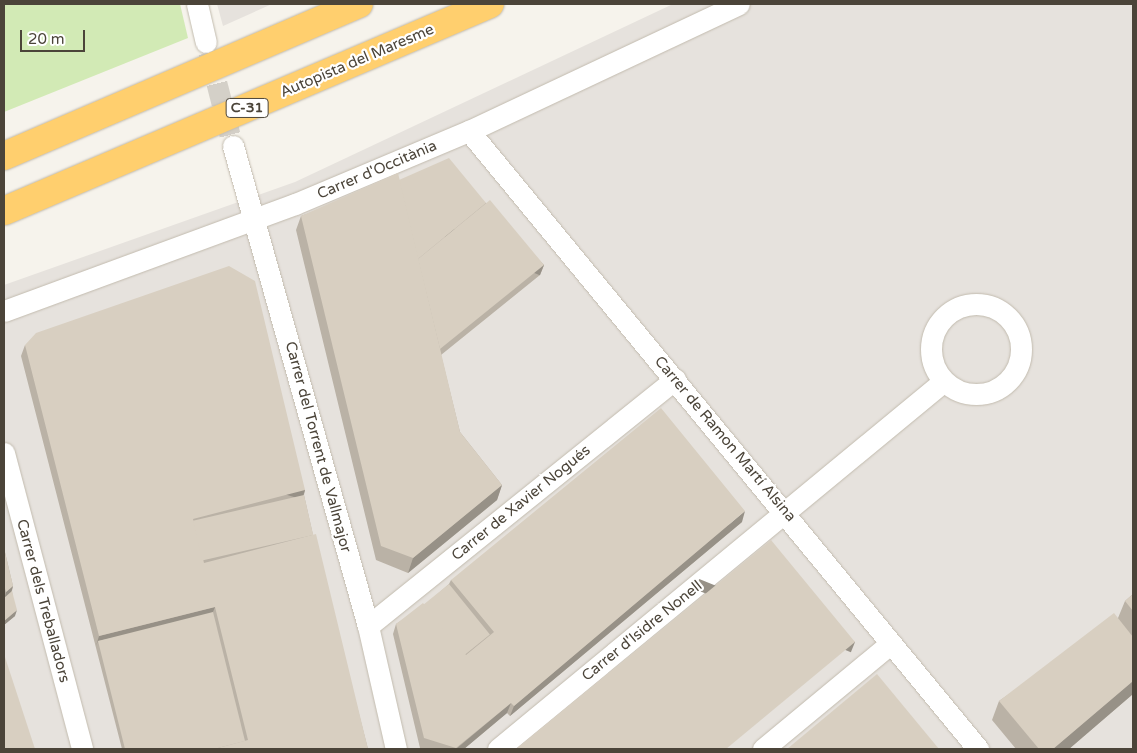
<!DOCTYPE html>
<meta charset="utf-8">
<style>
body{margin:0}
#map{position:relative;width:1137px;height:753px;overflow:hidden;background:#f6f3ec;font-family:"Varela Round",sans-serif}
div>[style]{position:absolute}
.industrial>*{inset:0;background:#e6e2dd}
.green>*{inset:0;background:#d2eab5}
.minor-tunnel>*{height:21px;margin-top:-10.5px;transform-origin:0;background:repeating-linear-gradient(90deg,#d4d0c8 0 21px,transparent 0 32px)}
.roads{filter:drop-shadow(0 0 1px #c2bbae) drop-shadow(0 0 1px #c2bbae)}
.minor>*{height:21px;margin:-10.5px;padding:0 10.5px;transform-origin:10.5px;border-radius:10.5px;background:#fff}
.minor>.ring{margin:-10.5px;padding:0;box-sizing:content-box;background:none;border:21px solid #fff;border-radius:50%}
.highway>*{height:28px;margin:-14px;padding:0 14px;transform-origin:14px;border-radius:14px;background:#ffcf6e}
.wall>*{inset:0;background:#bab2a6}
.shaded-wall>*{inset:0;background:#979187;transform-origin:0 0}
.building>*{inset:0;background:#d8cfc1;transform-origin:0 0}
span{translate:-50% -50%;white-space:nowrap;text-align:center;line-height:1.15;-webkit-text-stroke:4.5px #fff;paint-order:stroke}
.shield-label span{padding:1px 4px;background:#fff;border:1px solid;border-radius:4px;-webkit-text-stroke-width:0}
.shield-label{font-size:14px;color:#4b4439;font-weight:700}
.street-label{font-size:15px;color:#4b4439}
.frame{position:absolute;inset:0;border:5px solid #4b4439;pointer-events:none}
.scale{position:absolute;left:20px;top:30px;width:65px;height:22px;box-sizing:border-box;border:2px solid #4b4439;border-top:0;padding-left:6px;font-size:15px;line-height:18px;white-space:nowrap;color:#4b4439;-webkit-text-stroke:4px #fff;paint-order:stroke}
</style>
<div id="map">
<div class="industrial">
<div style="clip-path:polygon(217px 4px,272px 4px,223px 26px)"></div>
<div style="clip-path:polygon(673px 4px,1133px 4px,1133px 749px,4px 749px,4px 285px,295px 182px)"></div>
</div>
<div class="green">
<div style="clip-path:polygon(4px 4px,180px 4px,188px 38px,4px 112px)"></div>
</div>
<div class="minor-tunnel">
<div style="left:209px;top:52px;width:97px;rotate:75.7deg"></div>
</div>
<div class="roads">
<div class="minor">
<div style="left:197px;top:4px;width:39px;rotate:77deg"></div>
<div style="left:469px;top:131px;width:801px;rotate:50.52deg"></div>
<div style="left:233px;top:146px;width:499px;rotate:74.3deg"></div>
<div style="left:368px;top:626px;width:126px;rotate:77.2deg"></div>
<div class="ring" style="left:931px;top:304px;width:69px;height:69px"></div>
<div style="left:4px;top:311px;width:310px;rotate:-20.2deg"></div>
<div style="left:295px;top:204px;width:189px;rotate:-22.8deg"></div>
<div style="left:469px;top:131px;width:298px;rotate:-25.2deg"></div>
<div style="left:4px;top:453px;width:306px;rotate:75.2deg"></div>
<div style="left:368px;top:626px;width:394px;rotate:-38.8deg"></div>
<div style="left:498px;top:749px;width:578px;rotate:-39.53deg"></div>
<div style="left:763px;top:749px;width:166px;rotate:-39.6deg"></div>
</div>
<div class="highway">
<div style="left:4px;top:156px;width:386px;rotate:-23.2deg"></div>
<div style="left:4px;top:211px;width:528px;rotate:-23.07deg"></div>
</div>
</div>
<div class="wall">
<div style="clip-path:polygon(399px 180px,486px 203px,544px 265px,540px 275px,441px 355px,460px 432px,502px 485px,497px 500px,408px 573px,376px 560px,296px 230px,301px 216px)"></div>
<div style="clip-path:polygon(25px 345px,305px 490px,304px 495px,313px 535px,368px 749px,122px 749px,21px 356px)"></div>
<div style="clip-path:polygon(742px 522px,510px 716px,507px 713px,464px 749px,424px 749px,420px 748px,393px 634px,396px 624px,425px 605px,449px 584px,451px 580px)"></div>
<div style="clip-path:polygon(4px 548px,13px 586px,12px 591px,15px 616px,4px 625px)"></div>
<div style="clip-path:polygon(1133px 594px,1133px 694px,1069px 749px,1016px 749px,992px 720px,999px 701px,1118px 618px,1125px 601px)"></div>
</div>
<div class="shaded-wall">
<div style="left:544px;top:265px;width:11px;height:136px;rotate:112deg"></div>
<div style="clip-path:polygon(502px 485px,497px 500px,408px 573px,413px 558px)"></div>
<div style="left:305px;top:490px;width:10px;height:116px;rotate:107deg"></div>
<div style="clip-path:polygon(745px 511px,742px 522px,510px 716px,514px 706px)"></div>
<div style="clip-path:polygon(13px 586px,10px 596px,4px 600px,6px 592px)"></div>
<div style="clip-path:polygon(215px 607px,211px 617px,98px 641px,96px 646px,99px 636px)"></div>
<div style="clip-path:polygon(17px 610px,15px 616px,4px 625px,4px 621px)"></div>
<div style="left:855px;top:642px;width:11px;height:168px;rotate:112deg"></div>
<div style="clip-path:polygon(1133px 681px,1133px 694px,1069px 749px,1053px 749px)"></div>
<div style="clip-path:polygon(511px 703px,507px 713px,464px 749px,456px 749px)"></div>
</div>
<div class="building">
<div style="clip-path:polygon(449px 158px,486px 203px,418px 259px,399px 180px)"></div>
<div style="clip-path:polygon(398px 173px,460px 432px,502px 485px,413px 558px,381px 546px,301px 216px)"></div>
<div style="clip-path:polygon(490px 200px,544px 265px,440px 349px,418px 259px)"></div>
<div style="clip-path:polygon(229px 266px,255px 281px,305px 490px,193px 519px,204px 563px,316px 534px,368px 749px,214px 749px,248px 740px,215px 607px,99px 636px,25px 345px,36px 333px)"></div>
<div style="clip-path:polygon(661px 408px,745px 511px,514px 706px,511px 703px,456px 748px,424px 738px,396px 624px,423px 603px,466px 655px,494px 632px,451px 580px)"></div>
<div style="left:304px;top:495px;width:41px;height:114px;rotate:77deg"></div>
<div style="clip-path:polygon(771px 540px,855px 642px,726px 749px,516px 749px)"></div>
<div style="clip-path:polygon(4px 548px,13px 586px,6px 592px,4px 585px)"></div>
<div style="left:449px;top:584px;width:65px;height:33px;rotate:51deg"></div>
<div style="clip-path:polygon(12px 591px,17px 610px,4px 621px,4px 598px)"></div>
<div style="clip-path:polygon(1133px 594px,1133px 611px,1125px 601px)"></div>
<div style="clip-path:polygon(213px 612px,245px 741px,214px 749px,125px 749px,98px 641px)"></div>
<div style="clip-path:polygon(1114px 613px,1133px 637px,1133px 681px,1053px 749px,1039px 749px,999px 701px)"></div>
<div style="clip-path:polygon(4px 654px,35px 749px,4px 749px)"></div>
<div style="clip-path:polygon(877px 674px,939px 749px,787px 749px)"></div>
</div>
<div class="shield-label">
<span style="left:247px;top:108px">C-31</span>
</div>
<div class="street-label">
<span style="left:357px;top:61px;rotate:-23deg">Autopista del Maresme</span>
<span style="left:377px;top:170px;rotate:-23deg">Carrer d'Occitània</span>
<span style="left:725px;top:439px;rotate:50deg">Carrer de Ramon Martí Alsina</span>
<span style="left:318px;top:447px;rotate:75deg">Carrer del Torrent de Vallmajor</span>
<span style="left:521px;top:503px;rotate:-39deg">Carrer de Xavier Nogués</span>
<span style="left:43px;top:601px;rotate:75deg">Carrer dels Treballadors</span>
<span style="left:642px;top:631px;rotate:-39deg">Carrer d'Isidre Nonell</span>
</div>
<div class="frame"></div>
<div class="scale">20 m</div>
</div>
